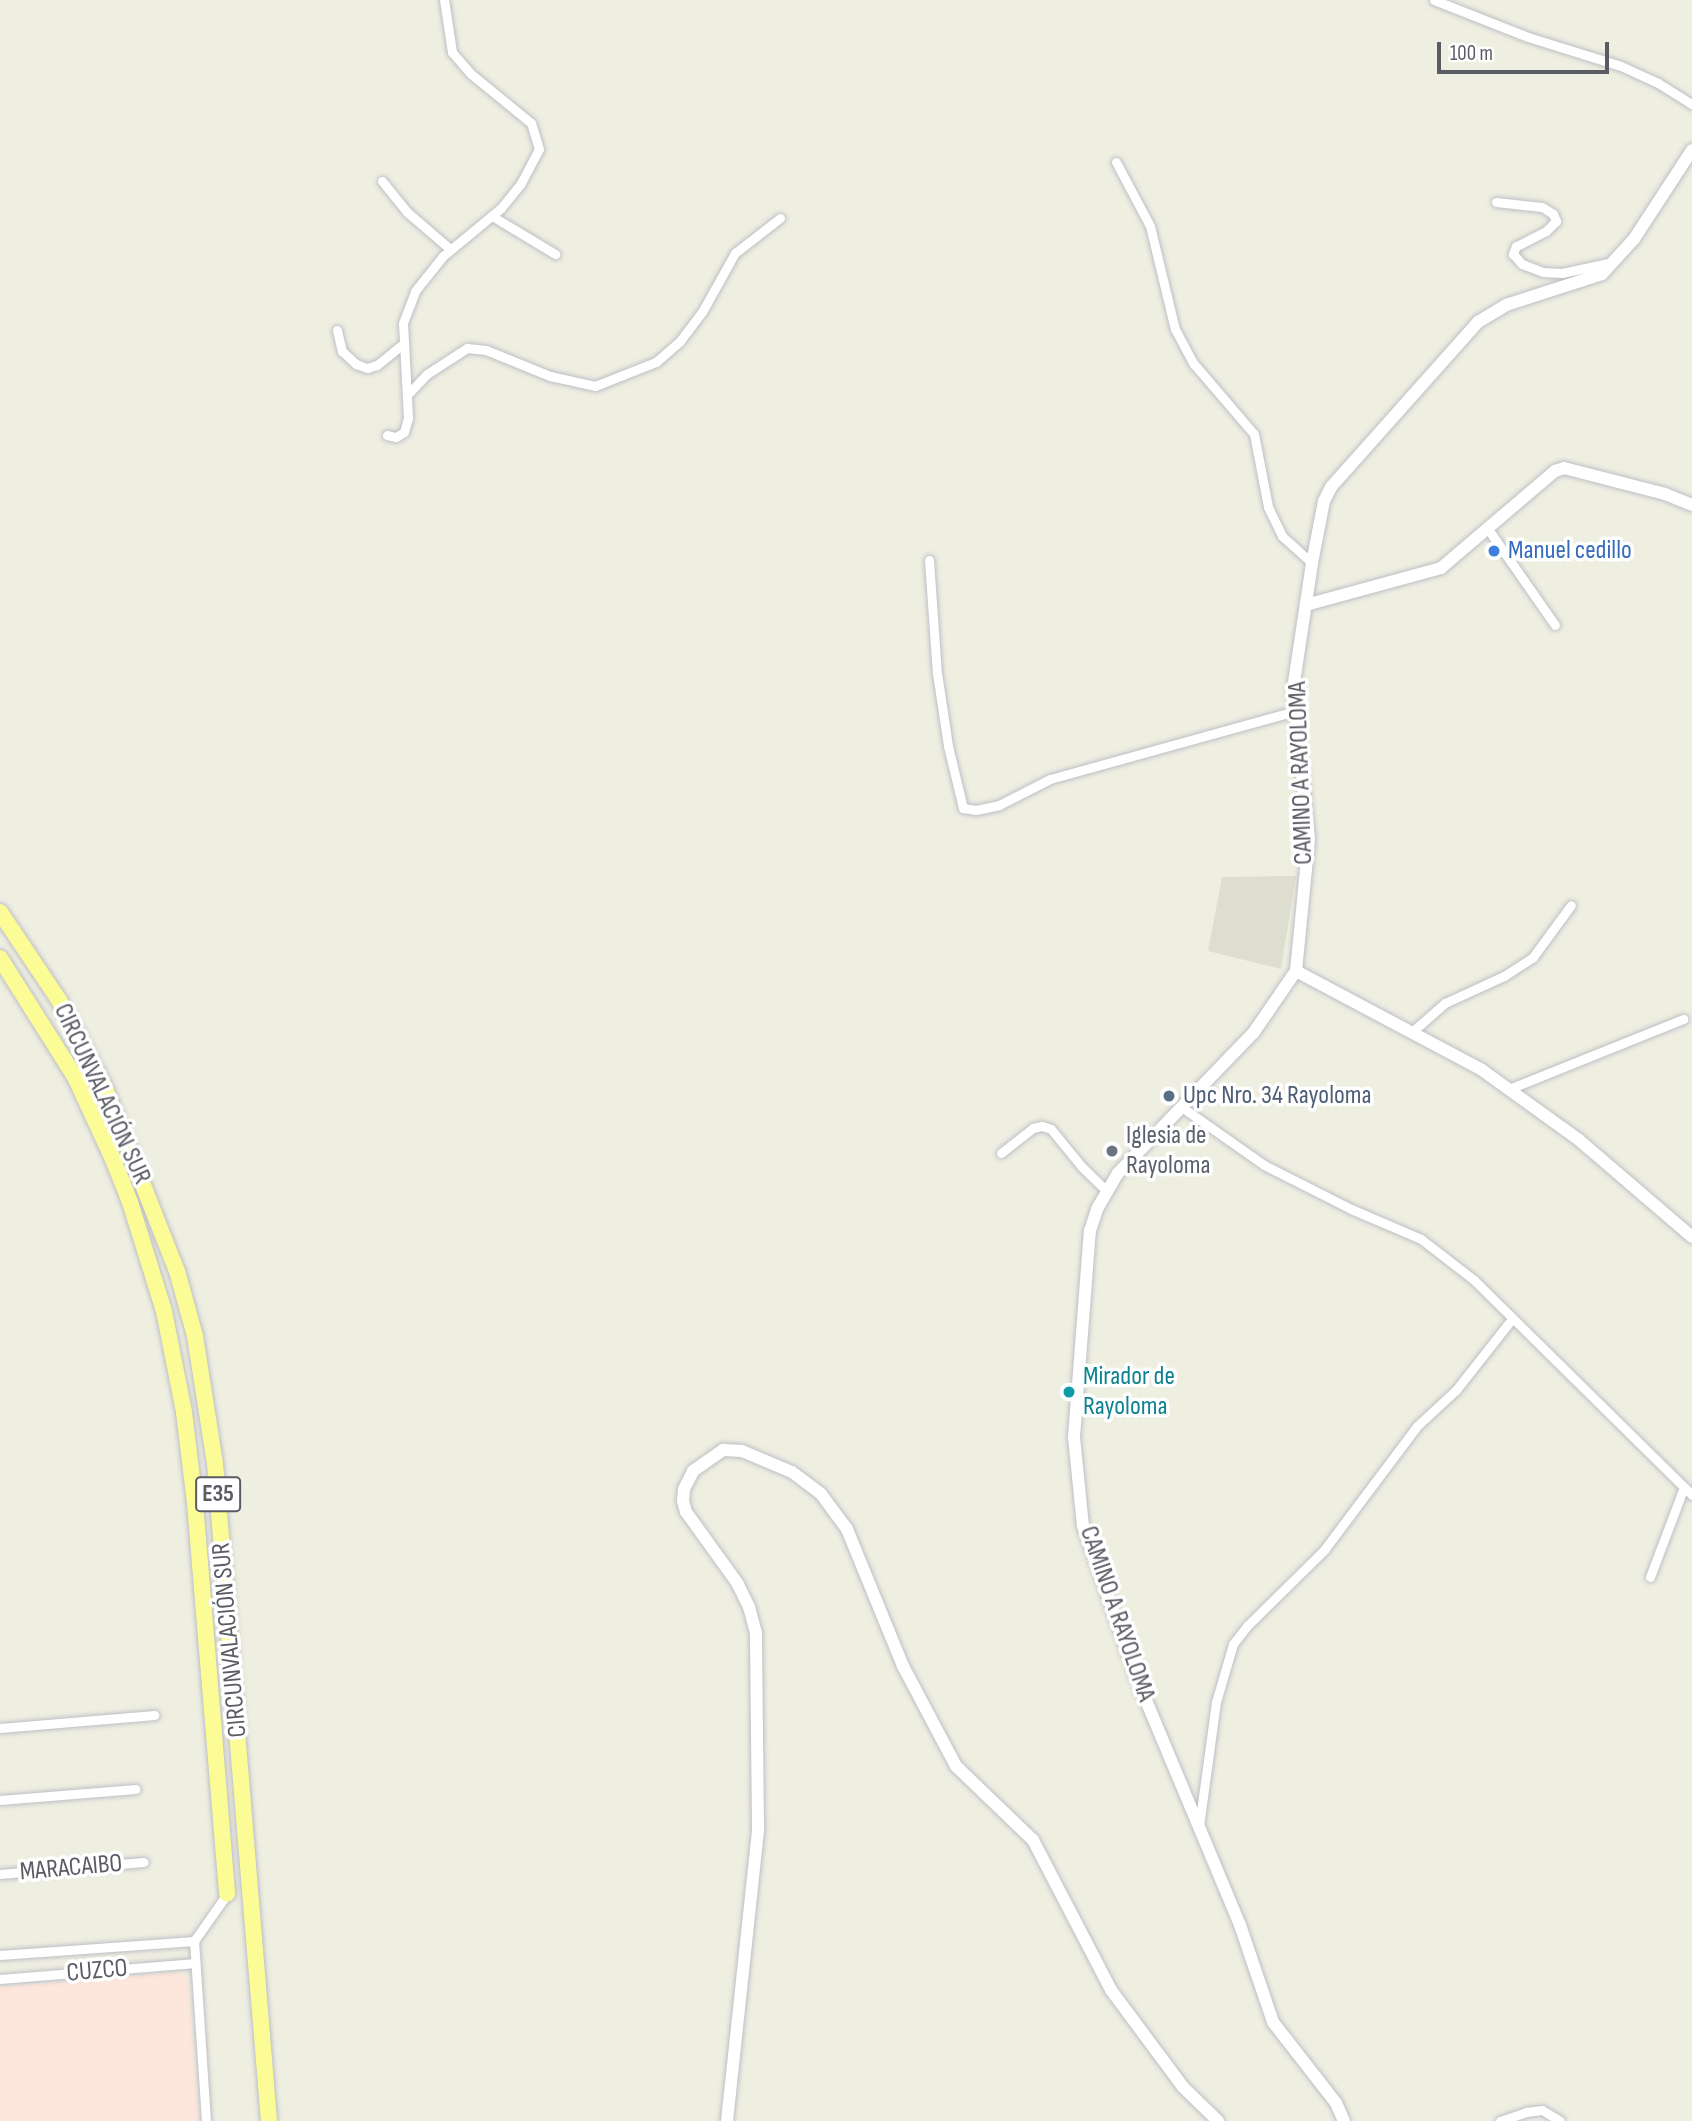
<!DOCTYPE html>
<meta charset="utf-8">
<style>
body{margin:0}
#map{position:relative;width:1692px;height:2121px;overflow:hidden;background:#eeeee1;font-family:"Sofia Sans Condensed",sans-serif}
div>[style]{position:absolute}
.education>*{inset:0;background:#deded0}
.medical>*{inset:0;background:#fde6db}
.roads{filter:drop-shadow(0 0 2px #bebfc6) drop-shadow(0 0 2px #bebfc6)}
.minor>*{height:9px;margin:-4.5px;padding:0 4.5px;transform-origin:4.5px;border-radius:4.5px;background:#fff}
.tertiary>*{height:12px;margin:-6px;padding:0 6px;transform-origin:6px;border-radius:6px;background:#fff}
.trunk>*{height:16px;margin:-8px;padding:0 8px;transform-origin:8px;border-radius:8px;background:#fcfc96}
.dots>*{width:19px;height:19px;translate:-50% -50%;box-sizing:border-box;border:4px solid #fff;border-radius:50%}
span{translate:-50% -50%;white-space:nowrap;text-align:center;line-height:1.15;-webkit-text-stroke:7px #fff;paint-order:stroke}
.shield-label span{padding:2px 5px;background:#fff;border:2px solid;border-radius:5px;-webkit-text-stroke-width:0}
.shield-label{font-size:24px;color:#5a5c64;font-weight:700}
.shop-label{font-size:26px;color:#366cbe}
.left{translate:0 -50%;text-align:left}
.street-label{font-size:26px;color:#5a5c64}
.service-label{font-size:26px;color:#4e5e75}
.worship-label{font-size:26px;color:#5b616d}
.culture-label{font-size:26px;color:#0d838f}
.scale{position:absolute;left:1437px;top:42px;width:172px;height:32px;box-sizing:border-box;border:4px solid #5a5c64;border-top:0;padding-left:9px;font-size:21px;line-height:24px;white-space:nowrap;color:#5a5c64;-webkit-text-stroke:5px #fff;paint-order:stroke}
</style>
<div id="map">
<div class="education">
<div style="clip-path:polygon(1296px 876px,1281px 969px,1208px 951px,1222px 877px)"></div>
</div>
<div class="medical">
<div style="clip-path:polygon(176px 1972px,184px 1975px,188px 1981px,199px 2121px,0 2121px,0 1987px)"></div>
</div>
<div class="roads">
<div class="minor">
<div style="left:1434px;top:0;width:101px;rotate:21.5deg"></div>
<div style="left:1528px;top:37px;width:97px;rotate:17.3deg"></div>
<div style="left:1621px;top:66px;width:41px;rotate:24.7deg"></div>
<div style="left:1658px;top:83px;width:40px;rotate:32deg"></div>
<div style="left:1116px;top:162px;width:72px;rotate:62deg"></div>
<div style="left:1150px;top:226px;width:106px;rotate:76.4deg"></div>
<div style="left:1175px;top:329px;width:40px;rotate:62deg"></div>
<div style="left:1194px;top:364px;width:92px;rotate:49.4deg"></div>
<div style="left:1254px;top:434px;width:74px;rotate:79.1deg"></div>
<div style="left:1268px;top:507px;width:32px;rotate:64deg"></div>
<div style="left:1282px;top:536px;width:40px;rotate:42deg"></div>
<div style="left:382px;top:181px;width:40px;rotate:51deg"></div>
<div style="left:407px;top:212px;width:57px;rotate:40.7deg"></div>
<div style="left:1496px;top:202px;width:46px;rotate:6.2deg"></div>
<div style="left:1542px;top:207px;width:13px;rotate:32deg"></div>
<div style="left:1553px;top:214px;width:8px;rotate:67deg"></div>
<div style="left:1556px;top:221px;width:14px;rotate:135deg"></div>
<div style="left:1546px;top:231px;width:34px;rotate:153deg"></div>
<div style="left:1516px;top:246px;width:9px;rotate:111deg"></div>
<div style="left:1513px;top:254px;width:13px;rotate:48deg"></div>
<div style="left:1522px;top:264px;width:22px;rotate:21deg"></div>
<div style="left:1543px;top:272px;width:19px;rotate:3deg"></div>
<div style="left:1562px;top:273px;width:51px;rotate:-12.4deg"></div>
<div style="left:492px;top:216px;width:74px;rotate:31.1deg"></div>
<div style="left:337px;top:330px;width:22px;rotate:77deg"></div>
<div style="left:342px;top:351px;width:19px;rotate:43deg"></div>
<div style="left:356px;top:364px;width:12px;rotate:20deg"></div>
<div style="left:367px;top:368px;width:10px;rotate:-17deg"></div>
<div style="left:377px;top:365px;width:33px;rotate:-39deg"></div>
<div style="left:409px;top:393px;width:26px;rotate:-47deg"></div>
<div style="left:427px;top:374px;width:48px;rotate:-33deg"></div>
<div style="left:467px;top:348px;width:19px;rotate:6deg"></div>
<div style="left:486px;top:350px;width:69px;rotate:22.1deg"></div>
<div style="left:550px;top:376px;width:46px;rotate:12.5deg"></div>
<div style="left:595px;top:386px;width:66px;rotate:-21.5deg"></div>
<div style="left:656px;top:362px;width:32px;rotate:-41deg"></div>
<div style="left:680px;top:341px;width:36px;rotate:-53deg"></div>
<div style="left:702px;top:312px;width:68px;rotate:-60.8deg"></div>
<div style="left:735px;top:253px;width:57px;rotate:-37.9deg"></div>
<div style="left:387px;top:435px;width:9px;rotate:13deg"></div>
<div style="left:396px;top:437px;width:9px;rotate:-32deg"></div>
<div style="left:404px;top:432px;width:15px;rotate:-74deg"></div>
<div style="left:408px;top:418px;width:95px;rotate:-93deg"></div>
<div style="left:403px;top:323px;width:34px;rotate:-69deg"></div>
<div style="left:415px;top:291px;width:45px;rotate:-51.3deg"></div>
<div style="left:443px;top:256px;width:75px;rotate:-39.6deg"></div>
<div style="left:501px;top:208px;width:32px;rotate:-51deg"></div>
<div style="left:521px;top:183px;width:38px;rotate:-62deg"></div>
<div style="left:539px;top:149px;width:27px;rotate:-107deg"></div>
<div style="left:531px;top:123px;width:77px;rotate:-140.8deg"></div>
<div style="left:471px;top:74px;width:29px;rotate:-131deg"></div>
<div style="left:452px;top:52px;width:53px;rotate:-98.7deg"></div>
<div style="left:1488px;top:529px;width:117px;rotate:55.1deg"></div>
<div style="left:929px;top:560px;width:113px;rotate:86deg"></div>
<div style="left:937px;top:673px;width:74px;rotate:81.4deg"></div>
<div style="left:948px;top:746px;width:64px;rotate:76.4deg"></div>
<div style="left:963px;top:808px;width:13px;rotate:9deg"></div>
<div style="left:976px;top:810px;width:24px;rotate:-12deg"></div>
<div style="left:999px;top:805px;width:57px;rotate:-27deg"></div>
<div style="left:1050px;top:779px;width:254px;rotate:-15.5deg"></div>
<div style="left:1413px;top:1031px;width:43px;rotate:-41.2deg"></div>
<div style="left:1445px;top:1003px;width:65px;rotate:-24.6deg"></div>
<div style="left:1504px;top:976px;width:35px;rotate:-33deg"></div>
<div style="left:1533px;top:957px;width:64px;rotate:-53.8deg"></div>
<div style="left:1509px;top:1089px;width:188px;rotate:-21.9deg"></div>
<div style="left:1183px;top:1108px;width:99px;rotate:35.1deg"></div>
<div style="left:1264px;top:1165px;width:97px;rotate:26.8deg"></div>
<div style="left:1351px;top:1209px;width:76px;rotate:23.2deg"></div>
<div style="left:1421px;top:1239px;width:67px;rotate:37.7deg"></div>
<div style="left:1474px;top:1280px;width:306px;rotate:44.6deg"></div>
<div style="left:1001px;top:1153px;width:41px;rotate:-38deg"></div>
<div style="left:1033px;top:1128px;width:9px;rotate:-13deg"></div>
<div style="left:1042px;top:1126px;width:9px;rotate:18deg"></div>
<div style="left:1051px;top:1129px;width:49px;rotate:50.8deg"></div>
<div style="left:1082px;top:1167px;width:33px;rotate:44deg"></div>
<div style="left:1650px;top:1577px;width:96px;rotate:-69.3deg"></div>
<div style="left:0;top:1728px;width:155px;rotate:-4.8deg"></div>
<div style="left:0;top:1800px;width:136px;rotate:-4.6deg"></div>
<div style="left:1199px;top:1826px;width:125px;rotate:-82.2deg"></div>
<div style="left:1216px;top:1702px;width:60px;rotate:-73.7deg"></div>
<div style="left:1233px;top:1644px;width:24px;rotate:-52deg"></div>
<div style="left:1248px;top:1625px;width:107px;rotate:-44.6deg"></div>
<div style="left:1324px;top:1550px;width:155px;rotate:-53.1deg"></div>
<div style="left:1417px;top:1426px;width:53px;rotate:-42.7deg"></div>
<div style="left:1456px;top:1390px;width:89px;rotate:-51.8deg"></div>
<div style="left:0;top:1874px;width:144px;rotate:-4.8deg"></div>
<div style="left:0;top:1955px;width:195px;rotate:-4.1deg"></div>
<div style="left:0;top:1979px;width:196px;rotate:-4.7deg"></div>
<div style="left:206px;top:2121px;width:180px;rotate:-93.8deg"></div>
<div style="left:194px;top:1941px;width:57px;rotate:-54.9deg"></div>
<div style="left:1500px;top:2121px;width:28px;rotate:-19deg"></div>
<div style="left:1526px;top:2112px;width:16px;rotate:-7deg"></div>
<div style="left:1542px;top:2110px;width:21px;rotate:31deg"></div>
</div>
<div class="tertiary">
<div style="left:1306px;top:605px;width:140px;rotate:-15.3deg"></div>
<div style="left:1441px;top:568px;width:150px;rotate:-40.4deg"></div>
<div style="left:1555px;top:471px;width:9px;rotate:-18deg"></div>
<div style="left:1564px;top:468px;width:104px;rotate:14.4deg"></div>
<div style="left:1665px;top:494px;width:29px;rotate:22deg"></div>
<div style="left:1296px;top:971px;width:211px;rotate:28deg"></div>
<div style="left:1482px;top:1070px;width:120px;rotate:35.8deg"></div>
<div style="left:1579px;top:1140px;width:149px;rotate:40.6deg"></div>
<div style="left:727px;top:2121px;width:294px;rotate:-83.9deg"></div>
<div style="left:758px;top:1829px;width:196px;rotate:-90.6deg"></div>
<div style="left:756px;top:1633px;width:27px;rotate:-105deg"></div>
<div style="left:749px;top:1607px;width:25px;rotate:-116deg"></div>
<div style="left:738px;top:1584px;width:89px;rotate:-125.8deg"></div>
<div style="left:686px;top:1512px;width:11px;rotate:-105deg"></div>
<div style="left:683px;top:1501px;width:12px;rotate:-85deg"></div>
<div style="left:684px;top:1489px;width:20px;rotate:-63deg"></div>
<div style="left:693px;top:1471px;width:37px;rotate:-35deg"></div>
<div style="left:723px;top:1450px;width:19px;rotate:3deg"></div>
<div style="left:742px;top:1451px;width:54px;rotate:22.8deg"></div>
<div style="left:792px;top:1472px;width:36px;rotate:37deg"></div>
<div style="left:821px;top:1494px;width:44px;rotate:53.4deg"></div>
<div style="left:847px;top:1529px;width:148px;rotate:67.8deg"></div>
<div style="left:903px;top:1666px;width:113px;rotate:62.1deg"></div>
<div style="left:956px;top:1766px;width:107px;rotate:43.9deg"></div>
<div style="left:1033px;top:1840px;width:169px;rotate:62.5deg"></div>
<div style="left:1111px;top:1990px;width:121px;rotate:53.4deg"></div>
<div style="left:1183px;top:2087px;width:49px;rotate:44.2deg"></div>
<div style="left:1344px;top:2121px;width:20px;rotate:-114deg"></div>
<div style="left:1336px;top:2103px;width:103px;rotate:-127.9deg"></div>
<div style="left:1273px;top:2022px;width:102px;rotate:-108.8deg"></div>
<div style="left:1240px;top:1925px;width:267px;rotate:-112.7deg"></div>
<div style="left:1137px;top:1679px;width:162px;rotate:-109.4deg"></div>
<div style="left:1083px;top:1526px;width:89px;rotate:-95.8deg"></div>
<div style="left:1074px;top:1437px;width:207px;rotate:-85.6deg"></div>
<div style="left:1090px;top:1231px;width:23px;rotate:-72deg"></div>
<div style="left:1097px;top:1209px;width:42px;rotate:-59.7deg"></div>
<div style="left:1118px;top:1173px;width:196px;rotate:-46deg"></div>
<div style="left:1254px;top:1032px;width:74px;rotate:-55.5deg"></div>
<div style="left:1296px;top:971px;width:133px;rotate:-84.4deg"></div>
<div style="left:1309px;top:839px;width:151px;rotate:-96.1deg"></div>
<div style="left:1293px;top:689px;width:127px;rotate:-81.4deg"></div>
<div style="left:1312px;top:563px;width:63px;rotate:-79deg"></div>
<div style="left:1324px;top:501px;width:16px;rotate:-63deg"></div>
<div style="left:1331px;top:487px;width:221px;rotate:-48.3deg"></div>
<div style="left:1478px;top:322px;width:33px;rotate:-31deg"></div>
<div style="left:1506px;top:305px;width:101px;rotate:-17.9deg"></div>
<div style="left:1602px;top:274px;width:47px;rotate:-47.6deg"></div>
<div style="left:1634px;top:239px;width:106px;rotate:-56.9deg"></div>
</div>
<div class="trunk">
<div style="left:0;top:912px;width:106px;rotate:56.2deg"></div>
<div style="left:59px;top:1000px;width:97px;rotate:62.4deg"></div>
<div style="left:104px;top:1086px;width:199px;rotate:68.5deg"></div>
<div style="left:177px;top:1271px;width:67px;rotate:74.5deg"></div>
<div style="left:195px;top:1336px;width:130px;rotate:81.1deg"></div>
<div style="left:215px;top:1464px;width:659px;rotate:85.3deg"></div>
<div style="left:0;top:958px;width:141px;rotate:57.8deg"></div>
<div style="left:75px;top:1077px;width:88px;rotate:65.2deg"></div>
<div style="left:112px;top:1157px;width:48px;rotate:68.2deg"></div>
<div style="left:130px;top:1202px;width:114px;rotate:72.7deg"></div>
<div style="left:164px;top:1311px;width:103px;rotate:78.8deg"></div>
<div style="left:184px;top:1412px;width:92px;rotate:83.1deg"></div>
<div style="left:195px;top:1503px;width:392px;rotate:85.3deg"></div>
</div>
</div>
<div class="dots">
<div style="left:1494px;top:551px;background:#3f7fe0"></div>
<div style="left:1169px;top:1096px;background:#5c6f8a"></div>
<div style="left:1112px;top:1151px;background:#6b7280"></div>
<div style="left:1069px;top:1392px;background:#0f9aa8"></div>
</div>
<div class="shield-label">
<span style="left:218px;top:1494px">E35</span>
</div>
<div class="shop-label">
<span class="left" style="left:1508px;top:551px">Manuel cedillo</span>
</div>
<div class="street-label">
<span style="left:1301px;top:773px;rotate:-92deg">CAMINO A RAYOLOMA</span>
<span style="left:102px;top:1094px;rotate:65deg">CIRCUNVALACIÓN SUR</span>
<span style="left:1117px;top:1614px;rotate:71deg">CAMINO A RAYOLOMA</span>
<span style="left:230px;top:1640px;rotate:-95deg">CIRCUNVALACIÓN SUR</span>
<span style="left:71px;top:1868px;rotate:-5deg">MARACAIBO</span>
<span style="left:97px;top:1971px;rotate:-5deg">CUZCO</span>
</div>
<div class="service-label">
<span class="left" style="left:1183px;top:1096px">Upc Nro. 34 Rayoloma</span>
</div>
<div class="worship-label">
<span class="left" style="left:1126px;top:1151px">Iglesia de<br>Rayoloma</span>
</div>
<div class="culture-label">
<span class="left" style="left:1083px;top:1392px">Mirador de<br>Rayoloma</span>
</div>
<div class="scale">100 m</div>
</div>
